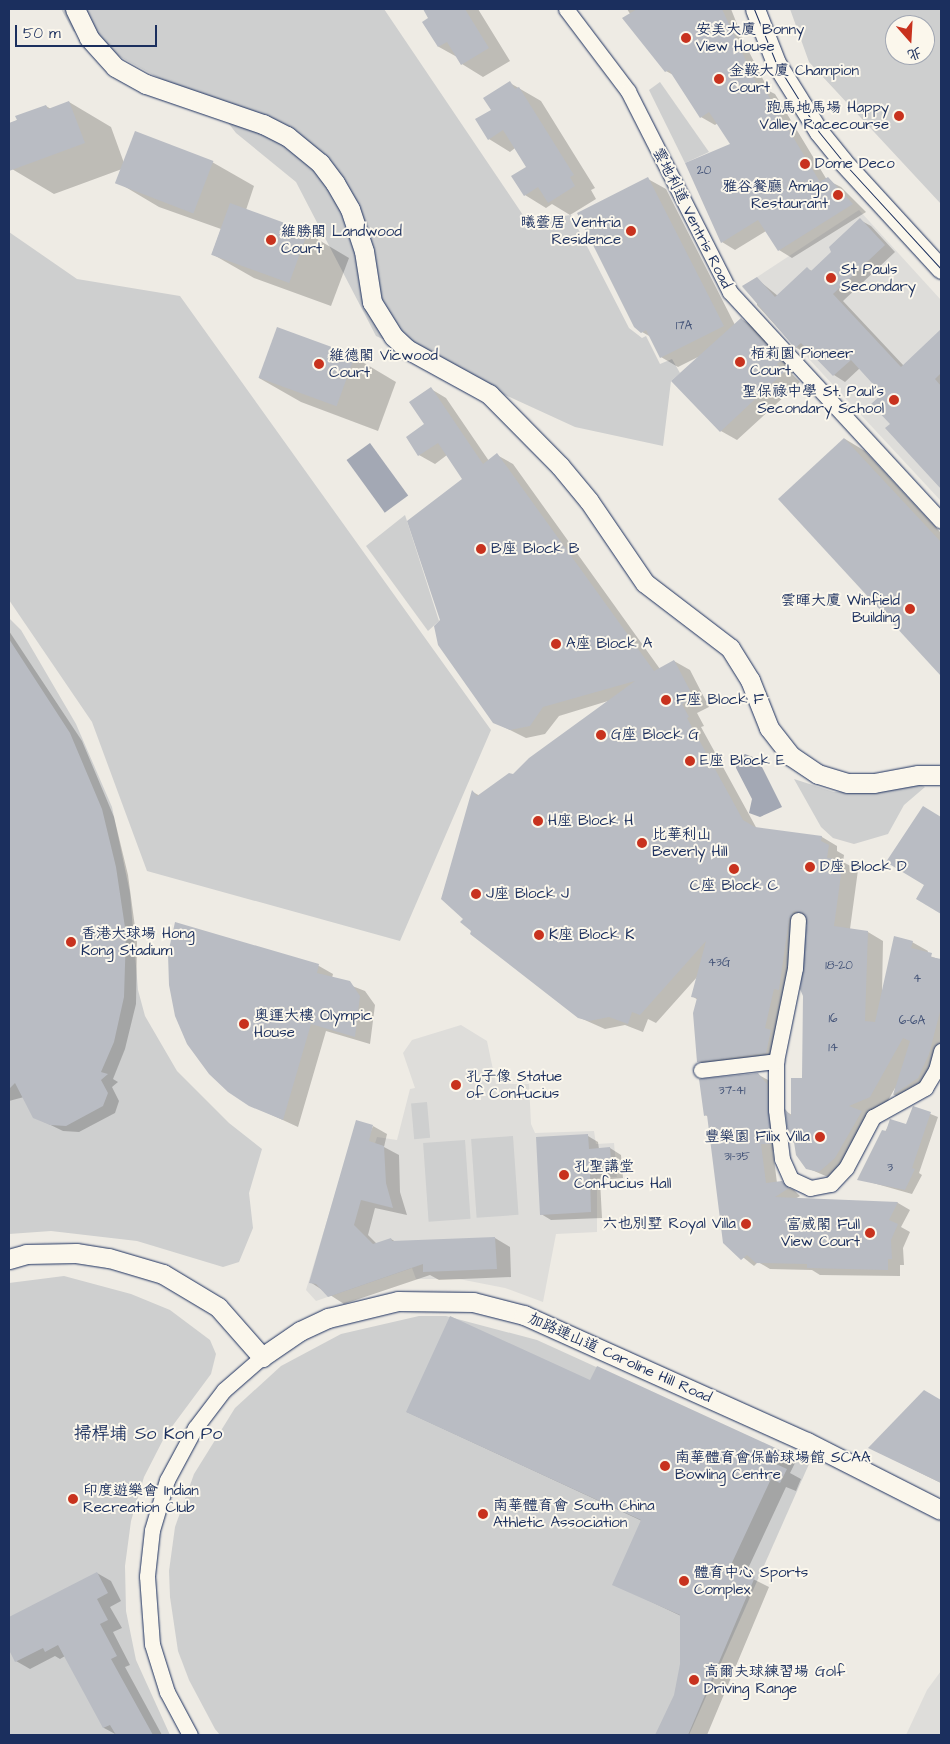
<!DOCTYPE html>
<meta charset="utf-8">
<style>
body{margin:0}
#map{position:relative;width:950px;height:1744px;overflow:hidden;background:#eeebe4;font-family:"Architects Daughter","LXGW WenKai TC",sans-serif}
div>[style]{position:absolute}
.built>*{inset:0;background:#deddda}
.green>*{inset:0;background:#cecfcf;transform-origin:0 0}
.water>*{inset:0;background:#a3a8b4;transform-origin:0 0}
.shadow>*{inset:0;background:#0003}
.building>*{inset:0;background:#b9bcc3;transform-origin:0 0}
.roads{filter:drop-shadow(0 0 1px #1b2f5e) drop-shadow(0 0 1px #1b2f5e)}
.minor>*{height:15px;margin:-7.5px;padding:0 7.5px;transform-origin:7.5px;border-radius:7.5px;background:#fbf7ec}
.tertiary>*{height:19px;margin:-9.5px;padding:0 9.5px;transform-origin:9.5px;border-radius:9.5px;background:#fbf7ec}
.tram>*{height:1px;margin:-0.5px;padding:0 0.5px;transform-origin:0.5px;border-radius:0.5px;background:#1b2f5e}
.dots>*{width:14px;height:14px;translate:-50% -50%;box-sizing:border-box;border:2px solid #fbf7ec;border-radius:50%}
span{translate:-50% -50%;white-space:nowrap;text-align:center;line-height:1.15;-webkit-text-stroke:4px #fbf7ec;paint-order:stroke}
.number-label{font-size:12px;color:#425277}
.number-label span{-webkit-text-stroke-width:0}
.poi-label{font-size:15px;color:#1b2f5e}
.left{translate:0 -50%;text-align:left}
.right{translate:-100% -50%;text-align:right}
.street-label{font-size:15px;color:#1b2f5e}
.quarter-label{font-size:18px;color:#1b2f5e}
.frame{position:absolute;inset:0;border:10px solid #1b2f5e;pointer-events:none}
.north{position:absolute;left:885px;top:15px;width:50px;height:50px;box-sizing:border-box;background:#fbf7ec;border:1px solid #a1a7b3;border-radius:50%;rotate:161deg;font-size:14px;font-weight:700;line-height:20px;text-align:center;color:#1b2f5e}
.north::after{content:'';display:block;margin:auto;width:18px;height:22px;background:#c8321e;clip-path:polygon(50% 0,100% 100%,50% 72%,0 100%)}
.scale{position:absolute;left:15px;top:25px;width:142px;height:22px;box-sizing:border-box;border:2px solid #1b2f5e;border-top:0;padding-left:6px;font-size:15px;line-height:18px;white-space:nowrap;color:#1b2f5e;-webkit-text-stroke:4px #fbf7ec;paint-order:stroke}
</style>
<div id="map">
<div class="built">
<div style="clip-path:polygon(859px 210px,941px 300px,941px 501px,742px 287px)"></div>
<div style="clip-path:polygon(461px 1025px,487px 1041px,496px 1084px,529px 1084px,531px 1124px,535px 1133px,594px 1131px,596px 1144px,614px 1143px,617px 1177px,597px 1178px,597px 1232px,556px 1234px,543px 1302px,505px 1288px,459px 1279px,416px 1279px,412px 1268px,316px 1301px,306px 1290px,342px 1171px,365px 1176px,377px 1137px,397px 1140px,410px 1089px,415px 1088px,403px 1053px,412px 1040px)"></div>
<div style="clip-path:polygon(941px 1671px,941px 1735px,906px 1735px,927px 1690px)"></div>
</div>
<div class="green">
<div style="clip-path:polygon(61px 9px,384px 9px,527px 221px,571px 215px,629px 328px,642px 338px,646px 336px,660px 364px,672px 359px,680px 373px,671px 381px,663px 446px,575px 427px,376px 336px,296px 182px,236px 133px,219px 111px,73px 31px)"></div>
<div style="clip-path:polygon(evenodd,790px 9px,941px 9px,941px 204px,809px 62px,790px 9px,895px 25px,925px 25px,925px 55px,895px 55px,895px 25px)"></div>
<div style="clip-path:polygon(660px 82px,709px 152px,685px 163px,649px 90px)"></div>
<div style="clip-path:polygon(9px 232px,77px 279px,180px 296px,491px 730px,400px 941px,147px 871px,92px 722px,9px 600px)"></div>
<div style="clip-path:polygon(405px 515px,439px 621px,428px 631px,366px 546px)"></div>
<div style="clip-path:polygon(9px 618px,21px 630px,76px 724px,112px 807px,130px 893px,138px 990px,145px 1016px,177px 1071px,229px 1123px,262px 1149px,249px 1193px,253px 1228px,239px 1262px,223px 1267px,137px 1241px,51px 1231px,9px 1234px)"></div>
<div style="clip-path:polygon(794px 779px,834px 792px,856px 791px,914px 781px,925px 787px,904px 805px,888px 834px,854px 844px,833px 838px,821px 827px)"></div>
<div style="left:427px;top:1102px;width:36px;height:16px;rotate:85deg"></div>
<div style="left:513px;top:1136px;width:79px;height:42px;rotate:86deg"></div>
<div style="left:465px;top:1140px;width:79px;height:42px;rotate:86deg"></div>
<div style="clip-path:polygon(64px 1276px,131px 1294px,170px 1310px,210px 1340px,216px 1354px,211px 1374px,165px 1436px,144px 1477px,131px 1521px,125px 1566px,126px 1611px,136px 1660px,170px 1735px,9px 1735px,9px 1283px)"></div>
<div style="clip-path:polygon(419px 1316px,446px 1316px,537px 1340px,809px 1464px,689px 1735px,220px 1735px,215px 1729px,189px 1680px,178px 1651px,170px 1597px,169px 1571px,175px 1527px,194px 1474px,235px 1408px,281px 1366px,341px 1334px)"></div>
</div>
<div class="water">
<div style="left:370px;top:443px;width:65px;height:29px;rotate:54deg"></div>
<div style="clip-path:polygon(745px 754px,758px 759px,782px 807px,760px 817px,749px 813px,752px 799px,736px 768px,736px 760px)"></div>
</div>
<div class="shadow">
<div style="clip-path:polygon(425px 9px,478px 9px,510px 61px,483px 77px,462px 64px,457px 57px,439px 47px)"></div>
<div style="clip-path:polygon(627px 9px,731px 9px,745px 44px,769px 91px,775px 94px,827px 180px,841px 187px,866px 212px,792px 258px,779px 250px,766px 231px,735px 250px,722px 242px,731px 144px,718px 123px,715px 125px,701px 117px,675px 76px,666px 71px)"></div>
<div style="clip-path:polygon(510px 83px,541px 101px,595px 188px,591px 190px,596px 199px,570px 215px,552px 204px,546px 208px,525px 195px,528px 168px,515px 148px,510px 152px,489px 139px,492px 111px)"></div>
<div style="clip-path:polygon(69px 102px,111px 127px,124px 163px,212px 162px,254px 186px,246px 210px,307px 233px,349px 258px,331px 306px,254px 278px,212px 254px,221px 229px,159px 207px,117px 182px,122px 169px,54px 194px,12px 169px,9px 124px,46px 106px,51px 109px)"></div>
<div style="clip-path:polygon(648px 179px,666px 189px,735px 325px,741px 319px,758px 329px,796px 371px,792px 374px,800px 382px,737px 440px,721px 431px,698px 357px,678px 367px,661px 357px,651px 337px,642px 332px)"></div>
<div style="clip-path:polygon(860px 220px,871px 226px,895px 252px,843px 301px,904px 366px,941px 331px,941px 487px,887px 428px,892px 424px,884px 394px,860px 368px,845px 382px,834px 375px,810px 351px,807px 354px,795px 347px,757px 305px,757px 279px,778px 296px,807px 269px,812px 271px,833px 252px)"></div>
<div style="clip-path:polygon(354px 357px,396px 382px,378px 431px,301px 402px,259px 378px)"></div>
<div style="clip-path:polygon(431px 389px,446px 398px,489px 461px,497px 455px,513px 464px,660px 669px,674px 661px,690px 670px,709px 707px,697px 713px,704px 726px,701px 727px,757px 829px,822px 837px,837px 846px,837px 851px,844px 855px,843px 862px,858px 870px,850px 929px,868px 932px,883px 941px,882px 993px,912px 942px,928px 951px,927px 955px,941px 960px,941px 1070px,909px 1103px,894px 1095px,895px 1088px,885px 1106px,866px 1114px,877px 1120px,835px 1180px,807px 1168px,796px 1144px,791px 1141px,787px 1112px,792px 1115px,803px 1080px,809px 921px,804px 928px,782px 1061px,714px 1070px,699px 1061px,698px 1000px,692px 996px,698px 976px,656px 1023px,648px 1019px,643px 1032px,625px 1025px,605px 1029px,578px 1017px,473px 930px,465px 918px,473px 792px,480px 796px,513px 776px,608px 701px,559px 716px,545px 734px,526px 738px,494px 722px,441px 620px,464px 480px,447px 455px,435px 464px,419px 455px)"></div>
<div style="clip-path:polygon(845px 439px,865px 451px,941px 533px,941px 674px,779px 499px)"></div>
<div style="clip-path:polygon(9px 631px,82px 741px,114px 817px,128px 875px,137px 942px,136px 1004px,125px 1049px,113px 1079px,118px 1082px,112px 1087px,119px 1101px,115px 1113px,79px 1132px,63px 1131px,34px 1117px,24px 1097px,9px 1101px)"></div>
<div style="clip-path:polygon(923px 808px,941px 818px,941px 913px,917px 898px,926px 885px)"></div>
<div style="clip-path:polygon(176px 924px,319px 966px,333px 974px,332px 978px,365px 991px,375px 1005px,370px 1044px,326px 1031px,298px 1127px,250px 1105px)"></div>
<div style="clip-path:polygon(757px 1074px,770px 1081px,782px 1150px,773px 1151px,777px 1183px,794px 1190px,800px 1196px,795px 1199px,898px 1203px,910px 1210px,901px 1227px,910px 1232px,903px 1248px,904px 1265px,900px 1265px,900px 1276px,820px 1275px,812px 1270px,770px 1269px,758px 1262px,754px 1266px,724px 1242px,709px 1117px,705px 1115px)"></div>
<div style="clip-path:polygon(913px 1107px,938px 1117px,919px 1173px,922px 1175px,912px 1194px,859px 1179px,891px 1121px,907px 1126px)"></div>
<div style="clip-path:polygon(373px 1126px,387px 1134px,384px 1147px,399px 1155px,400px 1192px,407px 1215px,375px 1208px,368px 1235px,377px 1244px,391px 1239px,396px 1242px,495px 1238px,510px 1247px,511px 1277px,439px 1280px,430px 1275px,344px 1304px,310px 1282px)"></div>
<div style="clip-path:polygon(588px 1136px,598px 1142px,599px 1149px,610px 1148px,621px 1155px,623px 1178px,600px 1180px,602px 1218px,551px 1220px,541px 1214px)"></div>
<div style="clip-path:polygon(591px 1381px,781px 1452px,796px 1461px,790px 1473px,801px 1479px,796px 1491px,786px 1487px,745px 1575px,769px 1587px,707px 1735px,657px 1735px,675px 1696px,681px 1664px,681px 1616px,614px 1584px,642px 1521px,407px 1412px)"></div>
<div style="clip-path:polygon(924px 1391px,941px 1401px,941px 1483px,870px 1448px)"></div>
<div style="clip-path:polygon(97px 1573px,111px 1581px,121px 1601px,110px 1607px,122px 1628px,113px 1632px,130px 1665px,125px 1667px,162px 1735px,117px 1735px,104px 1728px,65px 1656px,60px 1659px,55px 1656px,30px 1669px,16px 1661px,9px 1647px,9px 1618px)"></div>
</div>
<div class="building">
<div style="clip-path:polygon(423px 9px,465px 9px,489px 48px,461px 65px,447px 42px,438px 47px,422px 22px,428px 18px)"></div>
<div style="clip-path:polygon(637px 9px,722px 9px,758px 87px,762px 85px,820px 182px,828px 177px,853px 204px,778px 251px,758px 220px,721px 243px,685px 163px,730px 144px,709px 112px,700px 118px,669px 70px,665px 72px,622px 18px)"></div>
<div style="clip-path:polygon(510px 81px,515px 89px,519px 87px,574px 175px,570px 177px,575px 186px,548px 203px,538px 187px,524px 196px,511px 176px,526px 167px,503px 130px,488px 140px,475px 119px,491px 110px,483px 98px)"></div>
<div style="clip-path:polygon(69px 101px,85px 143px,9px 171px,9px 123px,17px 120px,15px 116px,46px 105px,48px 109px)"></div>
<div style="left:135px;top:131px;width:84px;height:56px;rotate:21deg"></div>
<div style="clip-path:polygon(648px 177px,724px 326px,660px 358px,646px 330px,641px 333px,634px 327px,577px 213px)"></div>
<div style="left:230px;top:203px;width:83px;height:55px;rotate:20deg"></div>
<div style="clip-path:polygon(860px 218px,885px 245px,833px 294px,901px 367px,941px 329px,941px 373px,935px 379px,941px 386px,941px 489px,885px 428px,890px 424px,871px 404px,882px 394px,851px 360px,833px 376px,801px 343px,795px 348px,742px 286px,757px 277px,775px 297px,807px 267px,811px 271px,831px 252px,829px 247px)"></div>
<div style="clip-path:polygon(741px 318px,781px 361px,777px 364px,784px 372px,720px 432px,671px 381px)"></div>
<div style="left:277px;top:327px;width:83px;height:54px;rotate:20deg"></div>
<div style="clip-path:polygon(431px 387px,483px 464px,497px 453px,654px 671px,674px 660px,694px 698px,682px 704px,689px 717px,687px 718px,743px 820px,755px 827px,822px 836px,821px 841px,829px 845px,827px 858px,843px 860px,834px 926px,868px 931px,865px 1021px,875px 1022px,894px 936px,913px 941px,911px 948px,932px 953px,931px 957px,941px 959px,941px 1008px,929px 1054px,918px 1078px,893px 1095px,910px 1041px,903px 1038px,870px 1097px,849px 1106px,862px 1111px,835px 1158px,819px 1172px,806px 1169px,796px 1155px,794px 1142px,789px 1142px,785px 1109px,791px 1116px,791px 1078px,802px 1078px,803px 996px,800px 989px,807px 921px,804px 913px,794px 911px,789px 919px,779px 990px,774px 989px,765px 1028px,771px 1030px,766px 1053px,697px 1062px,693px 1013px,697px 998px,691px 997px,706px 941px,640px 1015px,632px 1012px,628px 1024px,609px 1017px,589px 1021px,578px 1018px,470px 934px,471px 931px,460px 922px,463px 919px,441px 899px,472px 790px,477px 796px,509px 773px,513px 774px,529px 758px,635px 681px,543px 707px,530px 726px,510px 730px,493px 723px,438px 645px,434px 626px,440px 620px,407px 521px,462px 479px,438px 443px,418px 456px,406px 437px,424px 424px,409px 402px)"></div>
<div style="clip-path:polygon(844px 438px,941px 542px,941px 676px,778px 499px)"></div>
<div style="clip-path:polygon(9px 639px,70px 733px,102px 809px,116px 867px,126px 934px,124px 997px,114px 1042px,101px 1072px,108px 1074px,101px 1080px,108px 1093px,103px 1106px,66px 1126px,50px 1125px,33px 1118px,15px 1083px,9px 1089px)"></div>
<div style="clip-path:polygon(923px 806px,941px 817px,941px 914px,916px 899px,924px 885px,886px 862px)"></div>
<div style="clip-path:polygon(175px 922px,319px 964px,317px 973px,350px 981px,360px 996px,355px 1037px,311px 1024px,283px 1120px,249px 1106px,228px 1092px,209px 1074px,187px 1044px,175px 1016px,169px 985px,168px 954px)"></div>
<div style="clip-path:polygon(758px 1073px,767px 1084px,771px 1144px,761px 1144px,766px 1183px,782px 1181px,789px 1188px,775px 1197px,898px 1202px,889px 1220px,898px 1224px,891px 1240px,892px 1259px,888px 1259px,888px 1270px,807px 1268px,807px 1264px,756px 1263px,747px 1255px,741px 1260px,723px 1243px,707px 1115px,704px 1116px,699px 1079px)"></div>
<div style="clip-path:polygon(913px 1106px,931px 1112px,912px 1168px,915px 1169px,905px 1190px,857px 1180px,882px 1130px,886px 1131px,890px 1119px,906px 1124px)"></div>
<div style="clip-path:polygon(356px 1120px,373px 1125px,369px 1141px,384px 1146px,386px 1183px,393px 1208px,361px 1200px,354px 1225px,373px 1244px,391px 1238px,392px 1241px,495px 1237px,497px 1269px,423px 1272px,423px 1264px,328px 1297px,316px 1284px,309px 1283px)"></div>
<div style="clip-path:polygon(588px 1134px,589px 1149px,610px 1147px,612px 1173px,590px 1174px,591px 1212px,540px 1215px,536px 1137px)"></div>
<div style="clip-path:polygon(450px 1316px,590px 1380px,597px 1366px,782px 1451px,776px 1464px,787px 1469px,780px 1483px,771px 1479px,730px 1567px,755px 1577px,688px 1735px,655px 1735px,674px 1695px,680px 1664px,680px 1615px,612px 1585px,641px 1520px,406px 1412px)"></div>
<div style="clip-path:polygon(924px 1390px,941px 1400px,941px 1483px,868px 1448px)"></div>
<div style="clip-path:polygon(97px 1572px,108px 1593px,97px 1599px,108px 1620px,100px 1624px,117px 1656px,111px 1659px,153px 1735px,116px 1735px,110px 1725px,103px 1728px,58px 1645px,45px 1652px,43px 1648px,15px 1662px,9px 1650px,9px 1617px)"></div>
</div>
<div class="roads">
<div class="minor">
<div style="left:566px;top:9px;width:103px;rotate:52.9deg"></div>
<div style="left:628px;top:91px;width:225px;rotate:63.1deg"></div>
<div style="left:730px;top:292px;width:311px;rotate:47.3deg"></div>
<div style="left:798px;top:920px;width:48px;rotate:93.6deg"></div>
<div style="left:795px;top:968px;width:95px;rotate:101.5deg"></div>
<div style="left:776px;top:1061px;width:49px;rotate:90deg"></div>
<div style="left:776px;top:1110px;width:49px;rotate:83deg"></div>
<div style="left:782px;top:1159px;width:22px;rotate:66deg"></div>
<div style="left:791px;top:1179px;width:21px;rotate:25deg"></div>
<div style="left:810px;top:1188px;width:21px;rotate:-11deg"></div>
<div style="left:831px;top:1184px;width:22px;rotate:-47deg"></div>
<div style="left:846px;top:1168px;width:58px;rotate:-62.1deg"></div>
<div style="left:873px;top:1117px;width:60px;rotate:-29.1deg"></div>
<div style="left:925px;top:1088px;width:21px;rotate:-59deg"></div>
<div style="left:936px;top:1070px;width:20px;rotate:-75deg"></div>
<div style="left:701px;top:1070px;width:76px;rotate:-6.8deg"></div>
<div style="left:190px;top:1735px;width:49px;rotate:-118.1deg"></div>
<div style="left:167px;top:1692px;width:50px;rotate:-107.4deg"></div>
<div style="left:152px;top:1644px;width:68px;rotate:-94.2deg"></div>
<div style="left:147px;top:1576px;width:46px;rotate:-83.8deg"></div>
<div style="left:152px;top:1530px;width:52px;rotate:-73.3deg"></div>
<div style="left:167px;top:1480px;width:59px;rotate:-61.7deg"></div>
<div style="left:195px;top:1428px;width:48px;rotate:-52.7deg"></div>
<div style="left:224px;top:1390px;width:50px;rotate:-41deg"></div>
</div>
<div class="tertiary">
<div style="left:75px;top:9px;width:32px;rotate:64deg"></div>
<div style="left:89px;top:38px;width:39px;rotate:48deg"></div>
<div style="left:115px;top:67px;width:35px;rotate:29deg"></div>
<div style="left:146px;top:84px;width:124px;rotate:18.9deg"></div>
<div style="left:263px;top:124px;width:27px;rotate:27deg"></div>
<div style="left:287px;top:136px;width:43px;rotate:39.3deg"></div>
<div style="left:320px;top:163px;width:25px;rotate:53deg"></div>
<div style="left:335px;top:183px;width:30px;rotate:60deg"></div>
<div style="left:350px;top:209px;width:44px;rotate:71.6deg"></div>
<div style="left:364px;top:251px;width:52px;rotate:81.1deg"></div>
<div style="left:372px;top:302px;width:40px;rotate:58deg"></div>
<div style="left:393px;top:336px;width:19px;rotate:43deg"></div>
<div style="left:407px;top:349px;width:94px;rotate:28.8deg"></div>
<div style="left:489px;top:394px;width:101px;rotate:45.4deg"></div>
<div style="left:560px;top:466px;width:45px;rotate:50.4deg"></div>
<div style="left:589px;top:501px;width:99px;rotate:55.7deg"></div>
<div style="left:645px;top:583px;width:107px;rotate:37.4deg"></div>
<div style="left:730px;top:648px;width:38px;rotate:58deg"></div>
<div style="left:750px;top:680px;width:52px;rotate:68.4deg"></div>
<div style="left:769px;top:728px;width:36px;rotate:52deg"></div>
<div style="left:791px;top:756px;width:32px;rotate:34deg"></div>
<div style="left:818px;top:774px;width:31px;rotate:17deg"></div>
<div style="left:848px;top:783px;width:26px"></div>
<div style="left:874px;top:783px;width:45px;rotate:-10.3deg"></div>
<div style="left:918px;top:775px;width:23px"></div>
<div style="left:755px;top:9px;width:58px;rotate:68.7deg"></div>
<div style="left:776px;top:63px;width:81px;rotate:58.1deg"></div>
<div style="left:819px;top:132px;width:38px;rotate:51deg"></div>
<div style="left:843px;top:162px;width:145px;rotate:47.5deg"></div>
<div style="left:9px;top:1259px;width:18px;rotate:-16deg"></div>
<div style="left:26px;top:1254px;width:50px;rotate:-1.1deg"></div>
<div style="left:76px;top:1253px;width:33px;rotate:9deg"></div>
<div style="left:109px;top:1258px;width:56px;rotate:16.5deg"></div>
<div style="left:163px;top:1274px;width:64px;rotate:31deg"></div>
<div style="left:218px;top:1307px;width:67px;rotate:48.7deg"></div>
<div style="left:262px;top:1357px;width:46px;rotate:-34.4deg"></div>
<div style="left:300px;top:1331px;width:31px;rotate:-25deg"></div>
<div style="left:328px;top:1318px;width:72px;rotate:-13.7deg"></div>
<div style="left:398px;top:1301px;width:75px;rotate:0.8deg"></div>
<div style="left:473px;top:1302px;width:53px;rotate:14.3deg"></div>
<div style="left:524px;top:1315px;width:310px;rotate:24.2deg"></div>
<div style="left:807px;top:1442px;width:150px;rotate:26.9deg"></div>
</div>
</div>
<div class="tram">
<div style="left:754px;top:9px;width:58px;rotate:67.8deg"></div>
<div style="left:776px;top:63px;width:81px;rotate:58.1deg"></div>
<div style="left:819px;top:132px;width:38px;rotate:51deg"></div>
<div style="left:843px;top:162px;width:145px;rotate:47.5deg"></div>
</div>
<div class="dots">
<div style="left:686px;top:38px;background:#c8321e"></div>
<div style="left:719px;top:79px;background:#c8321e"></div>
<div style="left:899px;top:116px;background:#c8321e"></div>
<div style="left:805px;top:164px;background:#c8321e"></div>
<div style="left:838px;top:195px;background:#c8321e"></div>
<div style="left:631px;top:231px;background:#c8321e"></div>
<div style="left:271px;top:240px;background:#c8321e"></div>
<div style="left:831px;top:278px;background:#c8321e"></div>
<div style="left:740px;top:362px;background:#c8321e"></div>
<div style="left:319px;top:364px;background:#c8321e"></div>
<div style="left:894px;top:400px;background:#c8321e"></div>
<div style="left:481px;top:549px;background:#c8321e"></div>
<div style="left:910px;top:609px;background:#c8321e"></div>
<div style="left:556px;top:644px;background:#c8321e"></div>
<div style="left:666px;top:700px;background:#c8321e"></div>
<div style="left:601px;top:735px;background:#c8321e"></div>
<div style="left:690px;top:761px;background:#c8321e"></div>
<div style="left:538px;top:821px;background:#c8321e"></div>
<div style="left:642px;top:843px;background:#c8321e"></div>
<div style="left:810px;top:867px;background:#c8321e"></div>
<div style="left:734px;top:869px;background:#c8321e"></div>
<div style="left:476px;top:894px;background:#c8321e"></div>
<div style="left:539px;top:935px;background:#c8321e"></div>
<div style="left:71px;top:942px;background:#c8321e"></div>
<div style="left:244px;top:1024px;background:#c8321e"></div>
<div style="left:456px;top:1085px;background:#c8321e"></div>
<div style="left:820px;top:1137px;background:#c8321e"></div>
<div style="left:564px;top:1175px;background:#c8321e"></div>
<div style="left:746px;top:1224px;background:#c8321e"></div>
<div style="left:870px;top:1233px;background:#c8321e"></div>
<div style="left:665px;top:1466px;background:#c8321e"></div>
<div style="left:73px;top:1499px;background:#c8321e"></div>
<div style="left:483px;top:1514px;background:#c8321e"></div>
<div style="left:684px;top:1581px;background:#c8321e"></div>
<div style="left:694px;top:1680px;background:#c8321e"></div>
</div>
<div class="number-label">
<span style="left:704px;top:171px">20</span>
<span style="left:684px;top:326px">17A</span>
<span style="left:719px;top:963px">43G</span>
<span style="left:839px;top:966px">18-20</span>
<span style="left:917px;top:979px">4</span>
<span style="left:833px;top:1019px">16</span>
<span style="left:912px;top:1021px">6-6A</span>
<span style="left:833px;top:1048px">14</span>
<span style="left:732px;top:1091px">37-41</span>
<span style="left:737px;top:1157px">31-35</span>
<span style="left:890px;top:1168px">3</span>
</div>
<div class="poi-label">
<span class="left" style="left:696px;top:38px">安美大廈 Bonny<br>View House</span>
<span class="left" style="left:729px;top:79px">金鞍大廈 Champion<br>Court</span>
<span class="right" style="left:889px;top:116px">跑馬地馬場 Happy<br>Valley Racecourse</span>
<span class="left" style="left:815px;top:164px">Dome Deco</span>
<span class="right" style="left:828px;top:195px">雅谷餐廳 Amigo<br>Restaurant</span>
<span class="right" style="left:621px;top:231px">曦蕓居 Ventria<br>Residence</span>
<span class="left" style="left:281px;top:240px">維勝閣 Landwood<br>Court</span>
<span class="left" style="left:841px;top:278px">St Pauls<br>Secondary</span>
<span class="left" style="left:750px;top:362px">栢莉園 Pioneer<br>Court</span>
<span class="left" style="left:329px;top:364px">維德閣 Vicwood<br>Court</span>
<span class="right" style="left:884px;top:400px">聖保祿中學 St. Paul's<br>Secondary School</span>
<span class="left" style="left:491px;top:549px">B座 Block B</span>
<span class="right" style="left:900px;top:609px">雲暉大廈 Winfield<br>Building</span>
<span class="left" style="left:566px;top:644px">A座 Block A</span>
<span class="left" style="left:676px;top:700px">F座 Block F</span>
<span class="left" style="left:611px;top:735px">G座 Block G</span>
<span class="left" style="left:700px;top:761px">E座 Block E</span>
<span class="left" style="left:548px;top:821px">H座 Block H</span>
<span class="left" style="left:652px;top:843px">比華利山<br>Beverly Hill</span>
<span class="left" style="left:820px;top:867px">D座 Block D</span>
<span style="left:734px;top:886px">C座 Block C</span>
<span class="left" style="left:486px;top:894px">J座 Block J</span>
<span class="left" style="left:81px;top:942px">香港大球場 Hong<br>Kong Stadium</span>
<span class="left" style="left:549px;top:935px">K座 Block K</span>
<span class="left" style="left:254px;top:1024px">奧運大樓 Olympic<br>House</span>
<span class="left" style="left:466px;top:1085px">孔子像 Statue<br>of Confucius</span>
<span class="right" style="left:810px;top:1137px">豐樂園 Filix Villa</span>
<span class="left" style="left:574px;top:1175px">孔聖講堂<br>Confucius Hall</span>
<span class="right" style="left:736px;top:1224px">六也別墅 Royal Villa</span>
<span class="right" style="left:860px;top:1233px">富威閣 Full<br>View Court</span>
<span class="left" style="left:675px;top:1466px">南華體育會保齡球場館 SCAA<br>Bowling Centre</span>
<span class="left" style="left:83px;top:1499px">印度遊樂會 Indian<br>Recreation Club</span>
<span class="left" style="left:493px;top:1514px">南華體育會 South China<br>Athletic Association</span>
<span class="left" style="left:694px;top:1581px">體育中心 Sports<br>Complex</span>
<span class="left" style="left:704px;top:1680px">高爾夫球練習場 Golf<br>Driving Range</span>
</div>
<div class="street-label">
<span style="left:692px;top:218px;rotate:63deg">雲地利道 Ventris Road</span>
<span style="left:620px;top:1358px;rotate:24deg">加路連山道 Caroline Hill Road</span>
</div>
<div class="quarter-label">
<span style="left:148px;top:1434px">掃桿埔 So Kon Po</span>
</div>
<div class="frame"></div>
<div class="north">北</div>
<div class="scale">50 m</div>
</div>
